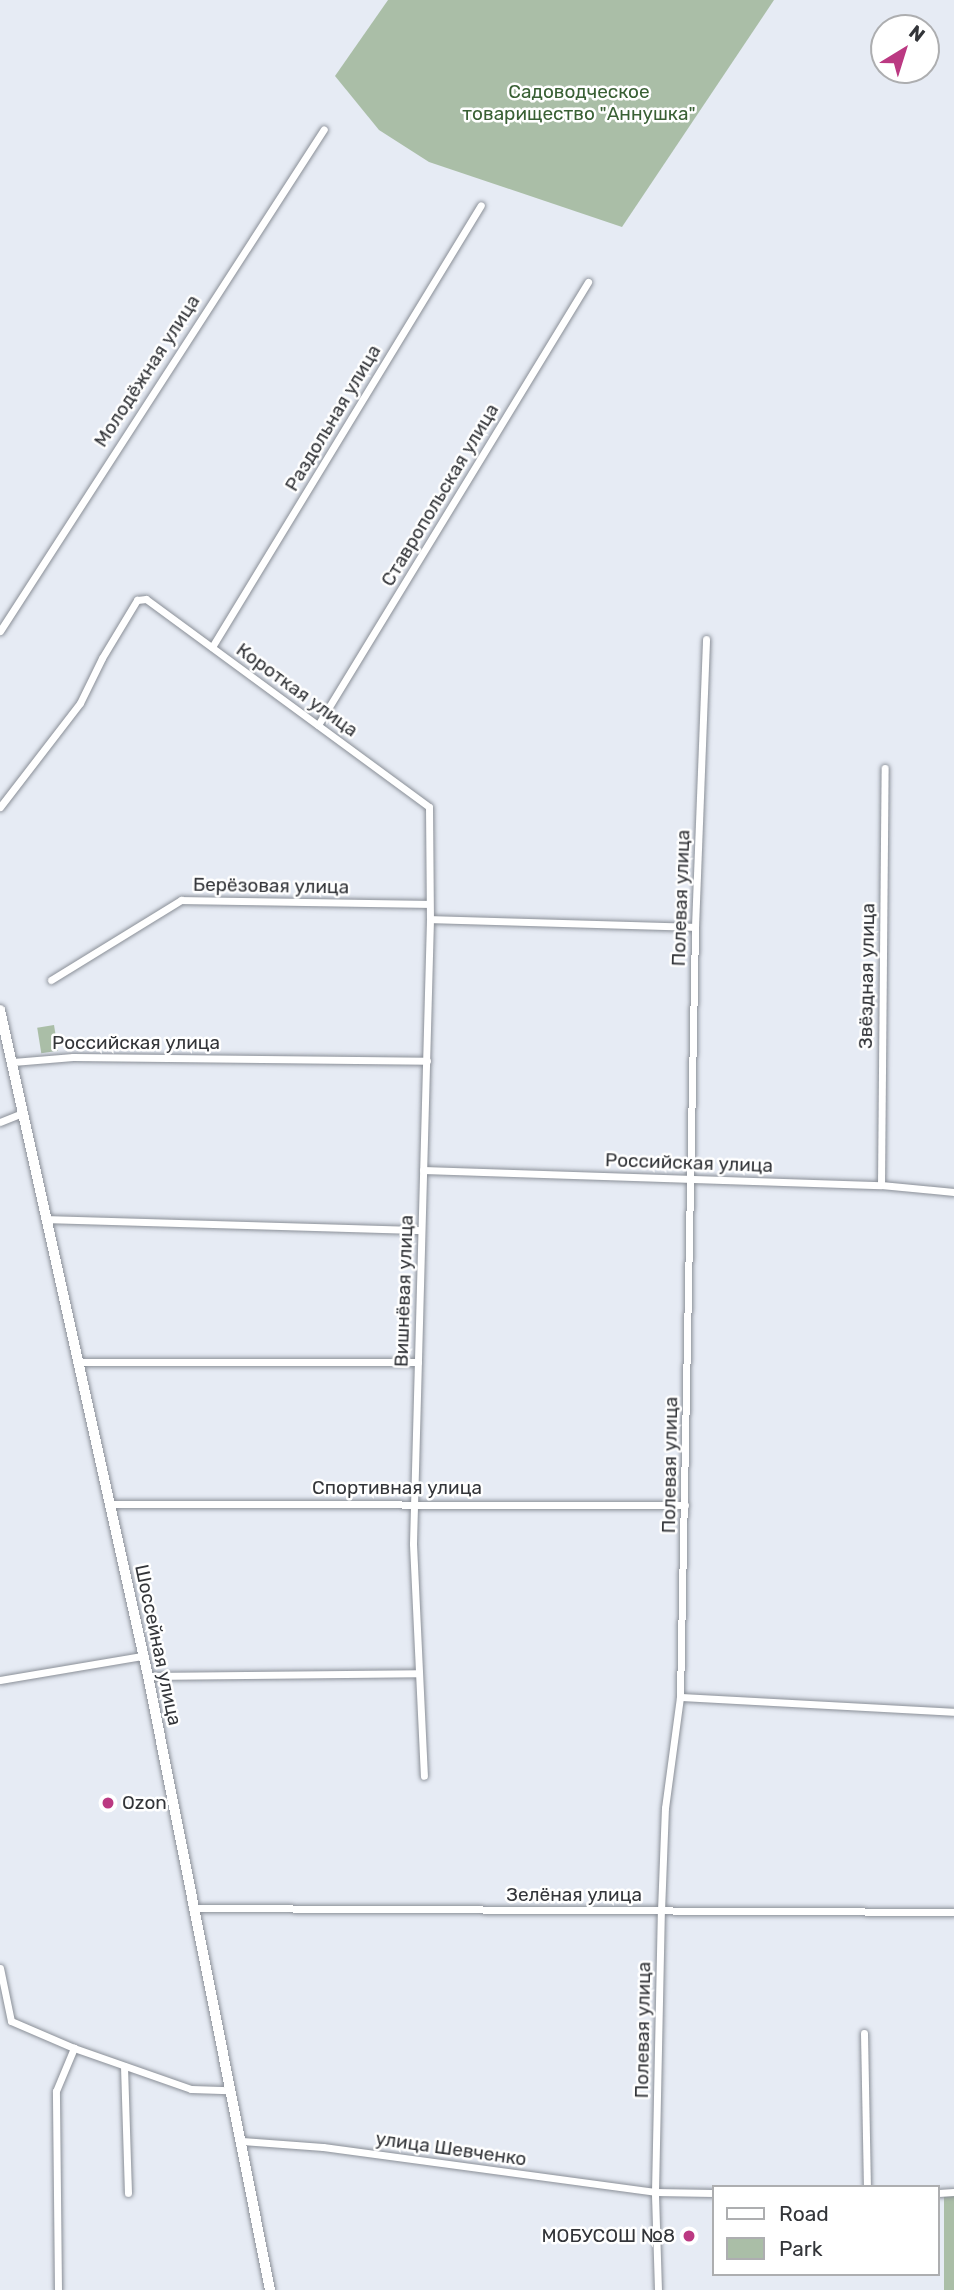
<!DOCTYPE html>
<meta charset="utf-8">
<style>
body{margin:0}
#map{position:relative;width:954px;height:2290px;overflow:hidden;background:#e6ebf4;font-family:Rubik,sans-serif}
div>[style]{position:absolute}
.green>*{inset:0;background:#aabea7;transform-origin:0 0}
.roads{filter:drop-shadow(0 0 2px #8a8f97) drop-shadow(0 0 2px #8a8f97)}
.minor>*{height:7px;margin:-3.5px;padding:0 3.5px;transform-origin:3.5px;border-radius:3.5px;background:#fff}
.secondary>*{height:10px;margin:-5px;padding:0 5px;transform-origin:5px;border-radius:5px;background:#fff}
.dots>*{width:19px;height:19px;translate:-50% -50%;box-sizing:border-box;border:4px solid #fff;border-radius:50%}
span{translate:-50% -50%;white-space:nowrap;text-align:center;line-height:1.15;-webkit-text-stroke:5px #fff;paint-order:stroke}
.park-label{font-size:19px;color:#396034}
.street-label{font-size:19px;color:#333539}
.poi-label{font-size:19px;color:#333539}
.left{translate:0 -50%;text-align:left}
.right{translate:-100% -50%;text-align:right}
.legend{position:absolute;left:712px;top:2185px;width:228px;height:91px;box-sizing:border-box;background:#fff;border:2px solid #adaeb0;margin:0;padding:9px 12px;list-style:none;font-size:21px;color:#333539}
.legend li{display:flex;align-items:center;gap:14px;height:35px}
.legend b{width:35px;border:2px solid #adaeb0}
.north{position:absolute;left:870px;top:14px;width:70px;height:70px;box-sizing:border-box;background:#fff;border:2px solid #adaeb0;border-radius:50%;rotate:38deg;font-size:19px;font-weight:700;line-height:28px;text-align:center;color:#333539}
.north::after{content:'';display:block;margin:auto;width:24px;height:32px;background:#bb3982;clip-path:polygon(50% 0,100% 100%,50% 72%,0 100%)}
</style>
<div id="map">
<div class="green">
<div style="clip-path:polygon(388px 0,774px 0,622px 227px,429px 162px,379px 130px,335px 76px)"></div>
<div style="left:54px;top:1025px;width:26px;height:17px;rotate:81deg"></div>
<div style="left:944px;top:2194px;width:10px;height:96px"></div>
</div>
<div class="roads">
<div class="minor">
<div style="left:0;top:631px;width:597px;rotate:-57.16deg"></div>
<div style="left:212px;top:647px;width:517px;rotate:-58.68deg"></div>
<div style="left:318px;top:725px;width:519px;rotate:-58.64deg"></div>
<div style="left:0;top:807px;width:131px;rotate:-52.4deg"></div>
<div style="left:80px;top:703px;width:50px;rotate:-63.9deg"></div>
<div style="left:102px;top:658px;width:68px;rotate:-58.9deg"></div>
<div style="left:137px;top:600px;width:9px;rotate:-6deg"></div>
<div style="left:146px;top:599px;width:351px;rotate:36.3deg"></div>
<div style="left:429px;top:807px;width:112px;rotate:89.5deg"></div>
<div style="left:430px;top:919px;width:625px;rotate:91.56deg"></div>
<div style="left:413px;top:1544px;width:232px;rotate:87.3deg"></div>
<div style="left:430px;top:919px;width:265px;rotate:1.7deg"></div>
<div style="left:51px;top:980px;width:153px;rotate:-31.6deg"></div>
<div style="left:181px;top:900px;width:248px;rotate:0.9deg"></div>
<div style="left:13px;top:1062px;width:60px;rotate:-4.8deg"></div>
<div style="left:73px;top:1057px;width:354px;rotate:0.6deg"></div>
<div style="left:0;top:1122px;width:24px;rotate:-22deg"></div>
<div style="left:423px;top:1170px;width:458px;rotate:1.9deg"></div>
<div style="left:881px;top:1185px;width:73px;rotate:5.5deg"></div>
<div style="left:881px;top:1185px;width:417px;rotate:-89.5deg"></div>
<div style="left:47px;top:1219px;width:374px;rotate:1.7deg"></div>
<div style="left:77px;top:1362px;width:341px"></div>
<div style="left:109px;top:1504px;width:576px;rotate:0.1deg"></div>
<div style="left:148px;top:1676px;width:271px;rotate:-0.6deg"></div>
<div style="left:0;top:1680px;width:144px;rotate:-9.6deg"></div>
<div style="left:680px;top:1697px;width:274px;rotate:3.1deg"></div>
<div style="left:195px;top:1908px;width:759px;rotate:0.3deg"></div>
<div style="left:0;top:1968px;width:54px;rotate:78.3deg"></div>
<div style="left:11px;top:2021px;width:69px;rotate:23.2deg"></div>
<div style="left:74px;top:2048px;width:124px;rotate:19.3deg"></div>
<div style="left:191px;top:2089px;width:38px;rotate:2deg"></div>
<div style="left:864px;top:2033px;width:154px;rotate:88.9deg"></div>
<div style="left:124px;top:2066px;width:127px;rotate:88.2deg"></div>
<div style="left:242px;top:2141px;width:81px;rotate:4.2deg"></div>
<div style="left:323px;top:2147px;width:335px;rotate:7.7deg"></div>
<div style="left:655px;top:2192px;width:59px;rotate:1deg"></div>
<div style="left:938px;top:2193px;width:16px;rotate:-4deg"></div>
<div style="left:58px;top:2290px;width:199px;rotate:-90.6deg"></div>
<div style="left:56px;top:2091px;width:47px;rotate:-67.3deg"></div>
<div style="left:658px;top:2290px;width:98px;rotate:-91.8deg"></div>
<div style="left:655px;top:2192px;width:281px;rotate:-88.8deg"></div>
<div style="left:661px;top:1911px;width:103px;rotate:-87.8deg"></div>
<div style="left:665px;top:1808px;width:112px;rotate:-82.3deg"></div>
<div style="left:680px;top:1697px;width:770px;rotate:-88.88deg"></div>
<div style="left:695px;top:927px;width:288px;rotate:-87.8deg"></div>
</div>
<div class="secondary">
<div style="left:0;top:1010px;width:682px;rotate:77.47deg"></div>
<div style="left:148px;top:1676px;width:626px;rotate:78.76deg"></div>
</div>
</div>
<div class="dots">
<div style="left:108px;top:1803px;background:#bb3982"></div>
<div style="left:689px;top:2236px;background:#bb3982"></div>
</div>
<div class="park-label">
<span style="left:579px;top:103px">Садоводческое<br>товарищество "Аннушка"</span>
</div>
<div class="street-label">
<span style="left:147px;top:371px;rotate:-57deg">Молодёжная улица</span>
<span style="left:333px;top:418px;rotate:-59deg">Раздольная улица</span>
<span style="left:440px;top:495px;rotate:-59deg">Ставропольская улица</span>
<span style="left:297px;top:690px;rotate:36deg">Короткая улица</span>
<span style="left:271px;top:886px;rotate:1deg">Берёзовая улица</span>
<span style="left:681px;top:898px;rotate:-88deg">Полевая улица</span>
<span style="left:867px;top:976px;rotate:-89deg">Звёздная улица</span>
<span style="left:136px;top:1043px">Российская улица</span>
<span style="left:689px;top:1163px;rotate:2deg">Российская улица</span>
<span style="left:404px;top:1291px;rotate:-88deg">Вишнёвая улица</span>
<span style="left:670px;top:1465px;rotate:-89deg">Полевая улица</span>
<span style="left:397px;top:1488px">Спортивная улица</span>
<span style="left:158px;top:1645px;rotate:78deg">Шоссейная улица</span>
<span style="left:574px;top:1895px">Зелёная улица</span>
<span style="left:643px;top:2030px;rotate:-89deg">Полевая улица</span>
<span style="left:451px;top:2149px;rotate:8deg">улица Шевченко</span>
</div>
<div class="poi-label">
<span class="left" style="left:122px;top:1803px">Ozon</span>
<span class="right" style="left:675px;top:2236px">МОБУСОШ №8</span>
</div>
<ul class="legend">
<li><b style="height:9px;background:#fff"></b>Road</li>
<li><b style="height:19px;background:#aabea7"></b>Park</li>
</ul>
<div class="north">N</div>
</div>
